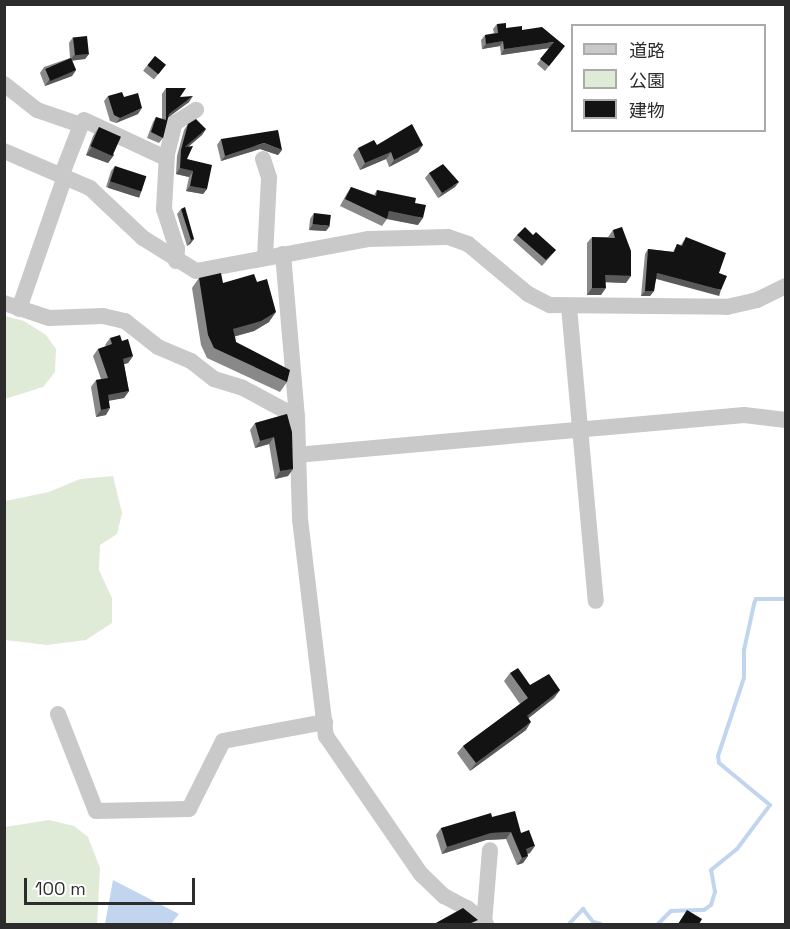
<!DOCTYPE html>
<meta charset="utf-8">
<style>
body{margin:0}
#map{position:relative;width:790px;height:929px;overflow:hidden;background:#fff;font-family:"Space Grotesk","Noto Sans JP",sans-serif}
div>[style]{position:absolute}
.green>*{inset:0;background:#dfebd7}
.water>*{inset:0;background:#c1d6ee}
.stream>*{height:4px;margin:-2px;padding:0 2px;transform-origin:2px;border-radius:2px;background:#c1d6ee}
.minor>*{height:16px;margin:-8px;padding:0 8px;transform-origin:8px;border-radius:8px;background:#c9c9c9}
.wall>*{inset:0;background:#898989;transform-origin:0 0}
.shaded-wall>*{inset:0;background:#5a5a5a;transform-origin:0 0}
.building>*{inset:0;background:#131313;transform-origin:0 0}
span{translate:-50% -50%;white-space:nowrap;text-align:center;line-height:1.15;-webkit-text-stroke:6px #fff;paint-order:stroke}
.frame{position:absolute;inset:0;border:6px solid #2c2c2c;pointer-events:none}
.legend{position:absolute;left:571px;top:24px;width:195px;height:108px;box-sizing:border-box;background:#fff;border:2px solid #ababab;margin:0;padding:8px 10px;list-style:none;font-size:18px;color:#2c2c2c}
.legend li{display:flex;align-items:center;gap:12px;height:30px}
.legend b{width:30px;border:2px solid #ababab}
.scale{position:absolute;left:24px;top:878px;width:171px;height:27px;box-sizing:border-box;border:3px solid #2c2c2c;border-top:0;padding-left:8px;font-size:18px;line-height:21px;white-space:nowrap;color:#2c2c2c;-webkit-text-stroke:4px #fff;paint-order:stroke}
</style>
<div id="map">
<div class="green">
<div style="clip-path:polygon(5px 316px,24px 321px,46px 335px,56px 349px,55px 372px,43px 387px,5px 399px)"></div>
<div style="clip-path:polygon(113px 476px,122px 513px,117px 534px,100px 545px,99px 570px,112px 598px,112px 623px,86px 640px,47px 645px,5px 640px,5px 501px,49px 492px,80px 479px)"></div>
<div style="clip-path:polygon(49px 820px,74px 826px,88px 837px,100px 868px,97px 924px,5px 924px,5px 827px)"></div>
</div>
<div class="water">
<div style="clip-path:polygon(113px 880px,179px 914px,171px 924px,105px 924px)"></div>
</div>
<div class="stream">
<div style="left:569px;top:924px;width:21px;rotate:-47deg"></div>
<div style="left:583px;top:909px;width:16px;rotate:52deg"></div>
<div style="left:593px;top:922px;width:8px;rotate:14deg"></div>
<div style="left:658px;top:924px;width:18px;rotate:-45deg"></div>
<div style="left:671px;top:911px;width:33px;rotate:-2deg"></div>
<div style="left:704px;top:910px;width:9px;rotate:-36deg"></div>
<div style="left:711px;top:905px;width:14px;rotate:-73deg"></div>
<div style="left:715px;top:892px;width:22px;rotate:-100deg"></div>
<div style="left:711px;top:870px;width:33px;rotate:-39deg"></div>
<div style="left:737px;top:849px;width:55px;rotate:-53.1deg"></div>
<div style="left:770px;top:805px;width:66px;rotate:-140.5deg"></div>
<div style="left:719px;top:763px;width:7px;rotate:-98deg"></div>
<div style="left:718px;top:756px;width:82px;rotate:-71.6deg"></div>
<div style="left:744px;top:678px;width:28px;rotate:-90deg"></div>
<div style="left:744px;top:650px;width:47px;rotate:-77.7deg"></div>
<div style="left:754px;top:604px;width:5px;rotate:-68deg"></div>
<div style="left:756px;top:599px;width:30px"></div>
</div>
<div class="minor">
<div style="left:4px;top:84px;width:42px;rotate:38.2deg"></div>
<div style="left:37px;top:110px;width:46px;rotate:18.8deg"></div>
<div style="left:81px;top:125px;width:53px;rotate:111.2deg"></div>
<div style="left:84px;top:120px;width:90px;rotate:24.9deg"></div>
<div style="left:4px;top:151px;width:94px;rotate:23.3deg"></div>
<div style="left:90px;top:188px;width:73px;rotate:43.3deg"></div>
<div style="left:143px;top:238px;width:62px;rotate:31.9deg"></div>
<div style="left:196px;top:271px;width:175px;rotate:-10.5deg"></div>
<div style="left:368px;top:239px;width:80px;rotate:-1.4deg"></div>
<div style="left:448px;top:237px;width:21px;rotate:19deg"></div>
<div style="left:468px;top:244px;width:78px;rotate:39.8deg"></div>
<div style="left:528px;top:294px;width:25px;rotate:27deg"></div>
<div style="left:550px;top:305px;width:177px;rotate:0.6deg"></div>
<div style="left:727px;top:307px;width:31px;rotate:-13deg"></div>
<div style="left:757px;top:300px;width:32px;rotate:-26deg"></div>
<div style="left:263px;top:159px;width:20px;rotate:72deg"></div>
<div style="left:269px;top:178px;width:80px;rotate:92.9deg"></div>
<div style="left:283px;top:254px;width:164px;rotate:85.1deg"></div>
<div style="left:297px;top:417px;width:102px;rotate:88.3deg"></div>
<div style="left:300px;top:519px;width:219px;rotate:83.2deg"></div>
<div style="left:326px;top:736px;width:168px;rotate:55.5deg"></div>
<div style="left:421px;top:874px;width:32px;rotate:44deg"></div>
<div style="left:444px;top:896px;width:26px;rotate:28deg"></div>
<div style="left:467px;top:908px;width:25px;rotate:40deg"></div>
<div style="left:176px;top:261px;width:12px;rotate:-85deg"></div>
<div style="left:177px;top:249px;width:42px;rotate:-108deg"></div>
<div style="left:164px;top:209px;width:55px;rotate:-86.9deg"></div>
<div style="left:167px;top:154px;width:32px;rotate:-76deg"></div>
<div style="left:175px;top:123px;width:25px;rotate:-32deg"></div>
<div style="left:4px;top:303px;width:47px;rotate:18.4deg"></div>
<div style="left:49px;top:318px;width:54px;rotate:-2.1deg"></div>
<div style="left:103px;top:316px;width:23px;rotate:13deg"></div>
<div style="left:125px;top:321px;width:42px;rotate:38.2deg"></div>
<div style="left:158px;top:347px;width:36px;rotate:23deg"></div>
<div style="left:191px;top:361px;width:29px;rotate:38deg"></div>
<div style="left:214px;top:379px;width:30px;rotate:17deg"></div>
<div style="left:243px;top:388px;width:61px;rotate:28.2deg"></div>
<div style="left:569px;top:307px;width:295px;rotate:84.8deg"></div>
<div style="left:19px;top:309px;width:141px;rotate:-70.9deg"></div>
<div style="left:296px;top:455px;width:450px;rotate:-5.1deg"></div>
<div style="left:744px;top:415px;width:42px;rotate:6.8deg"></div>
<div style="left:58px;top:714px;width:104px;rotate:68.6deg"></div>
<div style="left:96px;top:811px;width:93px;rotate:-1.2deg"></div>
<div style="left:189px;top:809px;width:76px;rotate:-63.4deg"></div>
<div style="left:223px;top:741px;width:104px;rotate:-10.6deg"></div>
<div style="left:484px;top:923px;width:73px;rotate:-85.3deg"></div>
</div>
<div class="wall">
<div style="clip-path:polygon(497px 24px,506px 28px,522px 30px,561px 51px,545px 71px,537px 64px,550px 48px,501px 55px,500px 46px,482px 49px,481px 40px,485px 35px,494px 33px,493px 29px)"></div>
<div style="clip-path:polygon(73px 37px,89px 54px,85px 59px,72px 60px,76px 70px,72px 76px,45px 86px,40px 73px,44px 67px,70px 58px,69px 43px)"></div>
<div style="left:155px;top:56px;width:14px;height:19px;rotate:39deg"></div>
<div style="clip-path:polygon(166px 88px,189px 102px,168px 117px,163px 138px,159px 143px,147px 138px,153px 122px,156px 117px,162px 119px,162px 94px)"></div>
<div style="clip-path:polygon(108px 96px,124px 97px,138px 114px,116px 123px,110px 121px,104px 101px)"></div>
<div style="clip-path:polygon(188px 124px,206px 129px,202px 135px,188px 147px,187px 159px,207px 189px,203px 194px,186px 191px,189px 177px,176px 174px,177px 156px,184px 130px)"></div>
<div style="clip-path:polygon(99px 127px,114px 155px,108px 163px,86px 155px,93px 136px)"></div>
<div style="clip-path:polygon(221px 139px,282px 150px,278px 155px,260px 149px,221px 161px,217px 145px)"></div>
<div style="clip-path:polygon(377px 145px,423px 145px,418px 152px,389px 167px,386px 159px,360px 170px,353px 155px,358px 148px)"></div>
<div style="clip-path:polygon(115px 166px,141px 191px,137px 197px,106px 187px,111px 171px)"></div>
<div style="clip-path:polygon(429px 173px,455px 187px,438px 198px,425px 178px)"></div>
<div style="clip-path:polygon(351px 187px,374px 195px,377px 190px,415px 203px,418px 225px,387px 219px,382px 226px,340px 206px,346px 195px)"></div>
<div style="clip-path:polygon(181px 209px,194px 239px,190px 244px,187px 246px,177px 214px)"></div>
<div style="clip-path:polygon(314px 213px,326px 231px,309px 230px,310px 219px)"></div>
<div style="clip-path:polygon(622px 227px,626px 283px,606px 282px,601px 295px,587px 295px,587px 243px,592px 237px,608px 237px,613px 230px)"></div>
<div style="clip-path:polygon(517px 235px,533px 235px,556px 250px,542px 266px,513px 240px)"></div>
<div style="clip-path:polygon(686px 237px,719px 273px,718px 295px,656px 278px,654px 291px,650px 296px,641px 296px,645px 254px,648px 249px,673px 252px,677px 244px,681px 245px)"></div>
<div style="clip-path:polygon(199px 278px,223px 283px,269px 322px,254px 331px,235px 336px,236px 342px,287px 382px,280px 392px,207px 358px,201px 345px,192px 288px)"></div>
<div style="clip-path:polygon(110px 338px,122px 341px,133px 356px,128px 363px,124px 364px,129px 391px,124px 398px,109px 400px,106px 415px,96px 417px,91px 387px,96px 380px,101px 379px,93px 356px,98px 349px,106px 346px,105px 345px)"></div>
<div style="clip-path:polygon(287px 414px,293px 469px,288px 476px,275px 479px,269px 444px,255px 448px,250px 430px,255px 423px)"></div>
<div style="clip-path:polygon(510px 673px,530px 685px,560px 690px,554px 698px,529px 718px,526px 730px,470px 771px,457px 753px,463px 746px,520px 704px,504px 681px)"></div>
<div style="clip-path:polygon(492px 817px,521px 833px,530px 853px,527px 854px,528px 856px,523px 863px,517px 865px,506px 839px,486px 840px,442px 854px,436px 835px,441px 828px)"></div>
</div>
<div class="shaded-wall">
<div style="clip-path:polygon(503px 41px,500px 46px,482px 49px,486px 44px)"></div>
<div style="clip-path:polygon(554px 42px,550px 48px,501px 55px,504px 49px)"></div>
<div style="clip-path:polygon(89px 54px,85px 59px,70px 61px,74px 55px)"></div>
<div style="clip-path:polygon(76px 70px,72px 76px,45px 86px,49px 80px)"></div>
<div style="clip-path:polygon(193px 96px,189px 102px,165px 120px,169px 114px)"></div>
<div style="clip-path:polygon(142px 108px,138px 114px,116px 123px,120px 118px)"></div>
<div style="clip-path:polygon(206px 129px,202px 135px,181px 153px,185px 147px)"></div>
<div style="clip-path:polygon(264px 143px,282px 150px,278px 155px,260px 149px,221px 161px,225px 156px)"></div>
<div style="clip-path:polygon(423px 145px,418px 152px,389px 167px,394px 160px)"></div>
<div style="clip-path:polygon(92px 147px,114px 155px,108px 163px,86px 155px)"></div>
<div style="clip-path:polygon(391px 152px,386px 159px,360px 170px,365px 163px)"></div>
<div style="clip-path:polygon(180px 168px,193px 171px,189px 177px,176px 174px)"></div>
<div style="left:110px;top:181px;width:33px;height:7px;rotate:18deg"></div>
<div style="clip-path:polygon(459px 182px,455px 187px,438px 198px,442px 193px)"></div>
<div style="clip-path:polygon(190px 186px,207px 189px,203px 194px,186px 191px)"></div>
<div style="clip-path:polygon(389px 211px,423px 218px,418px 225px,387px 219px)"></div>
<div style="clip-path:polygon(313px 224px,330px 226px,326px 231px,309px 230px)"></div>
<div style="clip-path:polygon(194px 239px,190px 244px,187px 246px,191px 240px)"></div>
<div style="left:657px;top:273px;width:66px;height:6px;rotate:15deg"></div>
<div style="clip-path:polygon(605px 275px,631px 276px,626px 283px,600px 282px)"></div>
<div style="clip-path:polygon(592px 288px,606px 288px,601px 295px,587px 295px)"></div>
<div style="clip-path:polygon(645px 291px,654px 291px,650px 296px,641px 296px)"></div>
<div style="clip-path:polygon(276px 312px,269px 322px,254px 331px,226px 339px,233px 329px)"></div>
<div style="clip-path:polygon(133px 356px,128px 363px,119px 366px,123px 359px)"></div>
<div style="clip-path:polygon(129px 391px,124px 398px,103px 402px,108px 395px)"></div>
<div style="clip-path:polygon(110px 408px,106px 415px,96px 417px,101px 410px)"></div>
<div style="clip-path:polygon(274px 437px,269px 444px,255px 448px,260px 441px)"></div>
<div style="clip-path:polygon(293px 469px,288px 476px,275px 479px,280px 471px)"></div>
<div style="clip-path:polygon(560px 690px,554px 698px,521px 724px,527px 716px)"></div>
<div style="clip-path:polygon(531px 722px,526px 730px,470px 771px,476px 763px)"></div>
<div style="clip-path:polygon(511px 832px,506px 839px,486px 840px,442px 854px,447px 847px,491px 833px)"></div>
<div style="clip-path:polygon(535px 846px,530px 853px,521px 856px,526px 849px)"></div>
<div style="clip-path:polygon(528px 856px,523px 863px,517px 865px,522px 858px)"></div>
</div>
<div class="building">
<div style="clip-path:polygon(506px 23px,506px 28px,522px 26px,522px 30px,542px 27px,565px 46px,549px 66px,540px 59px,554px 42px,504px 49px,503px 41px,486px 44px,485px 35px,498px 33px,497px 24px)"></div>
<div style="left:87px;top:36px;width:18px;height:14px;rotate:84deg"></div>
<div style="left:155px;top:56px;width:14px;height:12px;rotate:39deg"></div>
<div style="left:71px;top:58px;width:13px;height:28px;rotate:67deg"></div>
<div style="clip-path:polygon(166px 88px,186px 88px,180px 97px,193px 96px,169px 114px,163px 138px,151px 132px,156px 117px,166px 120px)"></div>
<div style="clip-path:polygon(122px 92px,124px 97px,138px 93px,142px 108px,120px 118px,114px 115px,108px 96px)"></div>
<div style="clip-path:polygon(196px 119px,206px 129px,185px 147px,193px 146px,187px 159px,212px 165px,207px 189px,190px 186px,193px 171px,180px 168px,181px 150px,188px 124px)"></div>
<div style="clip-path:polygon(412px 124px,423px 145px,394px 160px,391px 152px,365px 163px,358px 148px,374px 140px,377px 145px)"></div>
<div style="left:99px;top:127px;width:24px;height:21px;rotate:24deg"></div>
<div style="clip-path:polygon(278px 130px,282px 150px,264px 143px,225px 156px,221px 139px)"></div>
<div style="clip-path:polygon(443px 164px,459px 182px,442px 193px,429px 173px)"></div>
<div style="left:115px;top:166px;width:33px;height:16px;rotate:18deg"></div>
<div style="clip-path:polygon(351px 187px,376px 196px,377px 190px,416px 198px,415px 203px,426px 205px,423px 218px,389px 211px,387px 219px,345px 199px)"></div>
<div style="clip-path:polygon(185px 207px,194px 239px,191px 240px,181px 209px)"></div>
<div style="left:314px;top:213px;width:17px;height:11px;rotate:7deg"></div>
<div style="clip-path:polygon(525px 227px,533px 235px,536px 232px,556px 250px,546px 260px,517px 235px)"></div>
<div style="clip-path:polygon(622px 227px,631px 251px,631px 276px,605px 275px,606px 288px,592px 288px,592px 237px,615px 238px,613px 230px)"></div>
<div style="clip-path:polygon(686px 237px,726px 253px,719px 273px,727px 276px,721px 290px,657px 273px,654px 291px,645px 291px,648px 249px,674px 252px,677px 244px,682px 246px)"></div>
<div style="clip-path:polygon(221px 273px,223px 283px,254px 274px,257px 282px,267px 279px,276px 312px,261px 321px,233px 329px,236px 342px,290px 370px,287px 382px,214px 348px,208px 335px,199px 278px)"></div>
<div style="clip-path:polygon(120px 335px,122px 341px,128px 339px,133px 356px,123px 359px,129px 391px,108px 395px,110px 408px,101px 410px,96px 380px,108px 378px,98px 349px,112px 344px,110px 338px)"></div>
<div style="clip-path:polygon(287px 414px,292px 432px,293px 469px,280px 471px,274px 437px,260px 441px,255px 423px)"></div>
<div style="clip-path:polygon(518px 668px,530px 685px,549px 674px,560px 690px,527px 716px,531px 722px,476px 763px,463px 746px,528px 698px,510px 673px)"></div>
<div style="clip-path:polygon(515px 811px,521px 833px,529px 830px,535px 846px,526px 849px,528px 856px,522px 858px,511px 832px,491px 833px,447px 847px,441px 828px,491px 813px,492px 817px)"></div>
<div style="clip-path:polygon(463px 908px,478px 920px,469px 924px,434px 924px)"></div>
<div style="clip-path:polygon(687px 910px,702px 919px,699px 924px,678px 924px)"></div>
</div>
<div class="frame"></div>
<ul class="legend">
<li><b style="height:8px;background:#c9c9c9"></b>道路</li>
<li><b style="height:16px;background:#dfebd7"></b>公園</li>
<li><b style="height:16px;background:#131313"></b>建物</li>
</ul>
<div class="scale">100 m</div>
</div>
